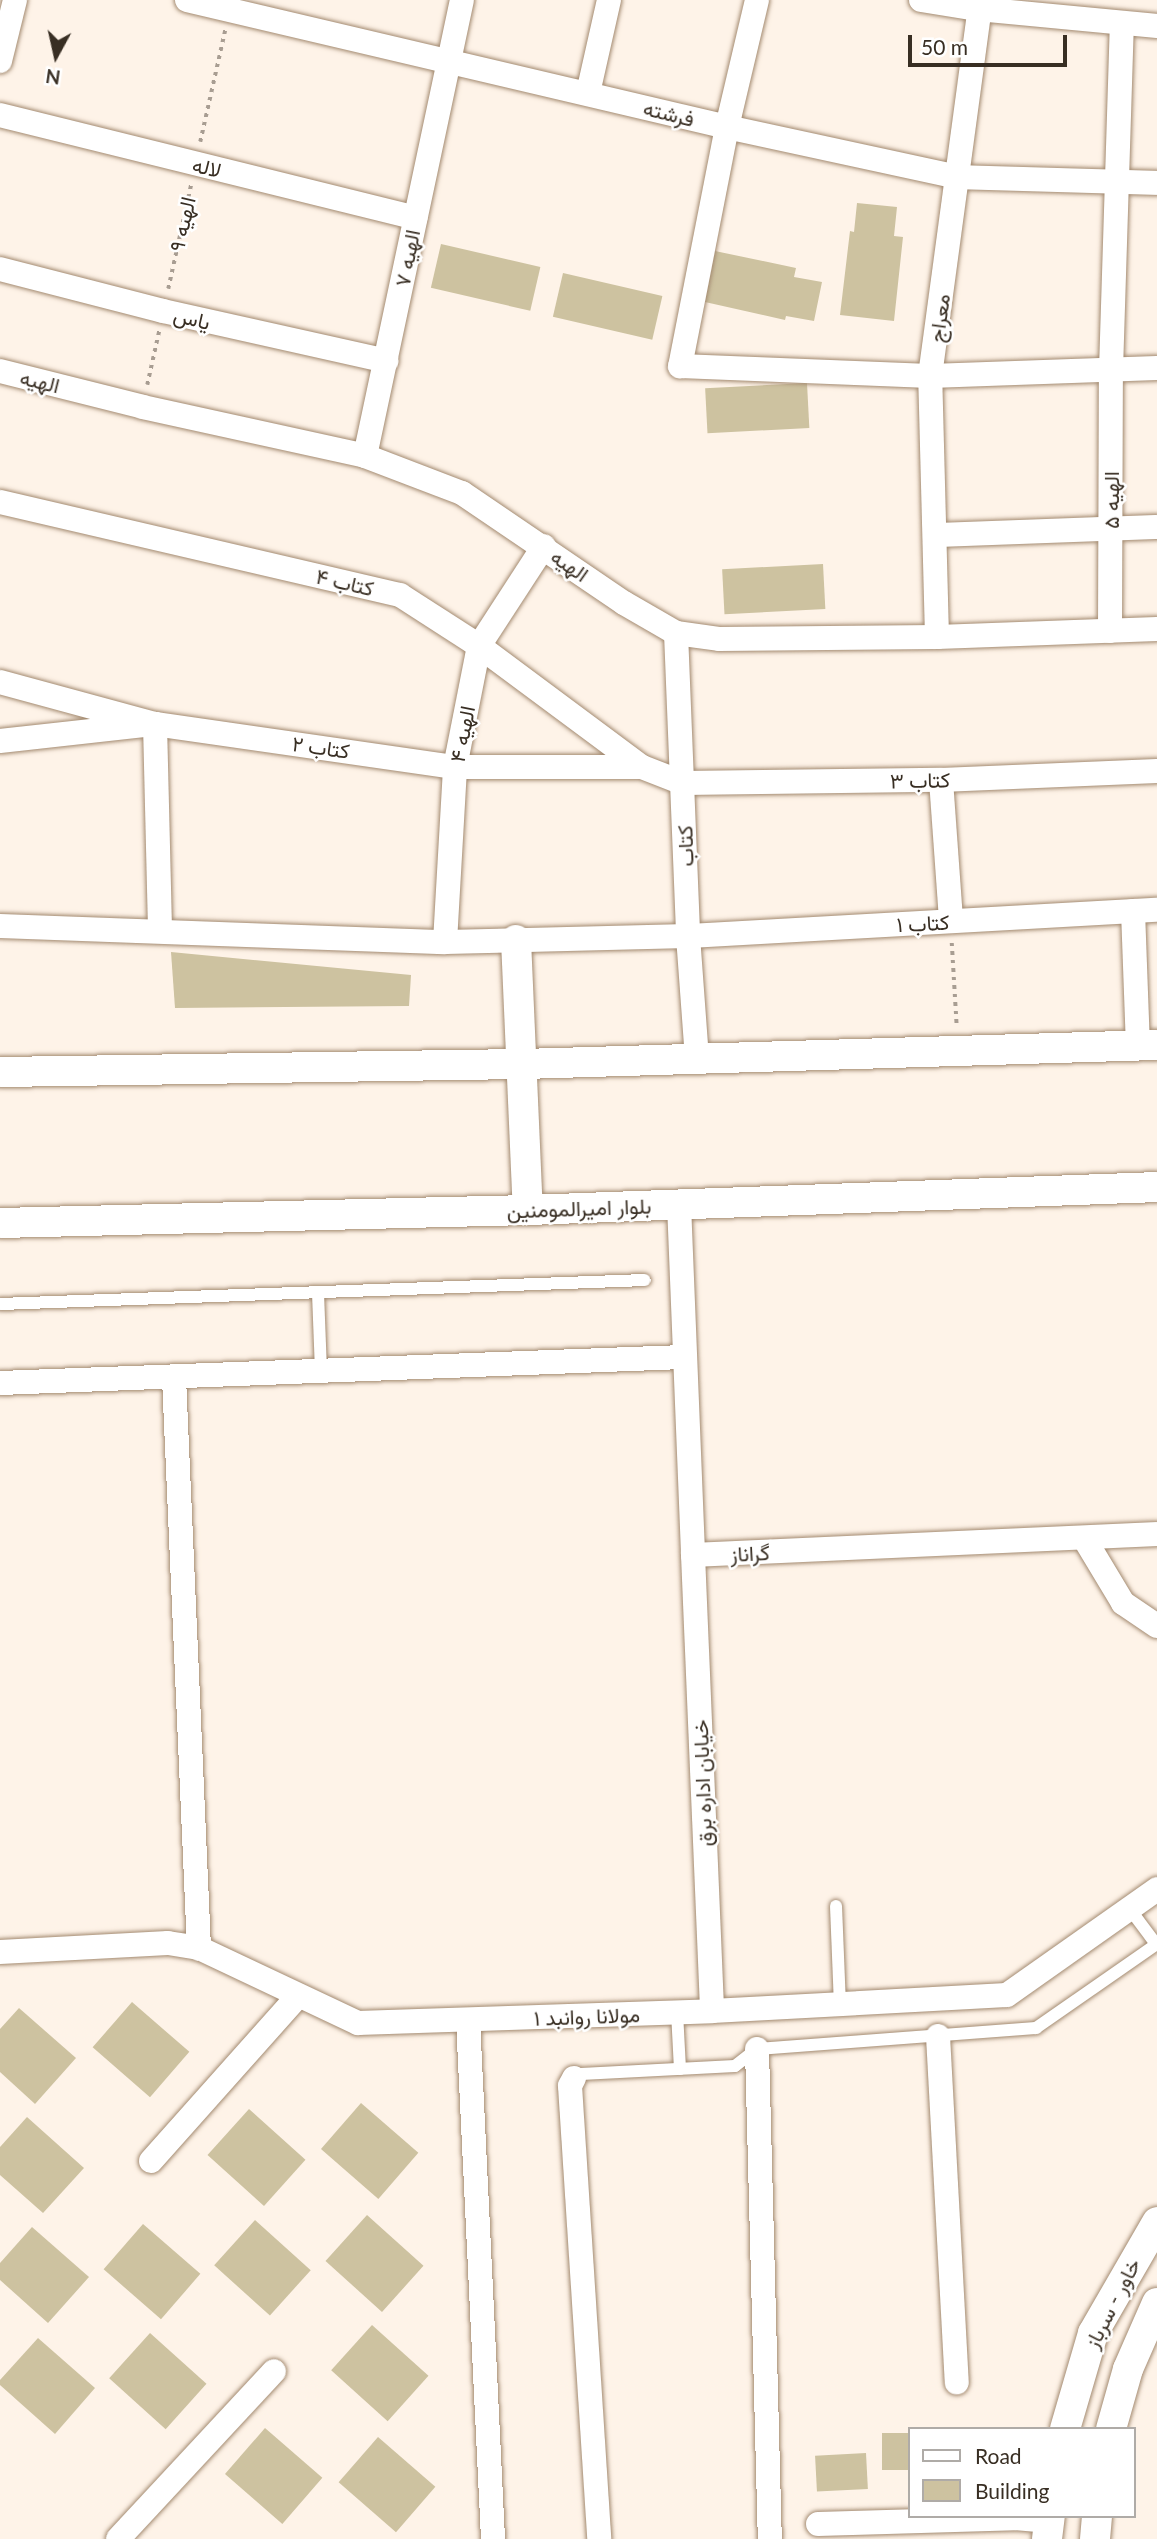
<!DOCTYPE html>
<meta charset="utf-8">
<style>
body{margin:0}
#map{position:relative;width:1157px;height:2539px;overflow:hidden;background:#fef3e8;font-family:Lato,Vazirmatn,sans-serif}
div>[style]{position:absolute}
.building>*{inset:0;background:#cdc2a0;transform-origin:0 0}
.path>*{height:3.5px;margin-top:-1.75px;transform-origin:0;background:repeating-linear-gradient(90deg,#a89d92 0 3.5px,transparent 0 8.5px)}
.roads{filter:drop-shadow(0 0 2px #a38a70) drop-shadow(0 0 2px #a38a70)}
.service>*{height:12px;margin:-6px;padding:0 6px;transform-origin:6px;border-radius:6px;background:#fff}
.minor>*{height:24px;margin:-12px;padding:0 12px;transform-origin:12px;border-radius:12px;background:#fff}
.tertiary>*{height:30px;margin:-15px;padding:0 15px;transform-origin:15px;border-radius:15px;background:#fff}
span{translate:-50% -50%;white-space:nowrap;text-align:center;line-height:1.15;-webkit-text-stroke:5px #fff;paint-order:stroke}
.street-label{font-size:21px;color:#382e23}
.legend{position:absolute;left:908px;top:2427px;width:228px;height:91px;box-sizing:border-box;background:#fff;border:2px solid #afaba7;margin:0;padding:9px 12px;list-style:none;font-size:21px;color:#382e23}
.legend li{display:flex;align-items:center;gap:14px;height:35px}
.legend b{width:35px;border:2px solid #afaba7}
.north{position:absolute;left:21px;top:21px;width:70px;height:70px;-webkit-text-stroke:5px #fff;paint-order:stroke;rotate:188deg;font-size:19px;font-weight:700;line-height:28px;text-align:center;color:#382e23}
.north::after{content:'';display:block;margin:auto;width:24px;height:32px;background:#382e23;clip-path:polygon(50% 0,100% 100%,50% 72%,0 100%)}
.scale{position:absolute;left:908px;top:35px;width:159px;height:32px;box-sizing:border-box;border:4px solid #382e23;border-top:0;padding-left:9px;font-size:21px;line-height:24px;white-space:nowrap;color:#382e23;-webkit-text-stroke:5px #fff;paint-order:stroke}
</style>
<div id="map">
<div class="building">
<div style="clip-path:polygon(857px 203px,897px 207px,894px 236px,903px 237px,894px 321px,840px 315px,850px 231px,854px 232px)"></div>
<div style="left:441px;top:244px;width:102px;height:45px;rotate:13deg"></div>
<div style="clip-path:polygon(715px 251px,796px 268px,794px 277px,822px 282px,814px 321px,786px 316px,785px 320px,705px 302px)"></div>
<div style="left:563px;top:273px;width:102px;height:45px;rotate:13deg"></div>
<div style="left:807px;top:383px;width:45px;height:102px;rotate:87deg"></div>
<div style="left:823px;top:564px;width:45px;height:101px;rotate:87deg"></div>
<div style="clip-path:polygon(171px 952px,411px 975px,409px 1006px,175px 1008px)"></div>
<div style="left:132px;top:2002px;width:76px;height:60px;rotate:41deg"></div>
<div style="clip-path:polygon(19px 2008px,76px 2058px,35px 2104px,0 2072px,0 2029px)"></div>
<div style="left:361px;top:2103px;width:76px;height:61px;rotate:41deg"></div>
<div style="left:249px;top:2109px;width:76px;height:62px;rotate:42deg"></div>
<div style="clip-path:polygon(27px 2117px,84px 2168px,43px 2213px,0 2175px,0 2147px)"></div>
<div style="left:367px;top:2215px;width:76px;height:62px;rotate:42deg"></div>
<div style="left:255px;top:2220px;width:75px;height:61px;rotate:42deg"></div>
<div style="left:143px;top:2224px;width:76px;height:60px;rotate:41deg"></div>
<div style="clip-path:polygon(32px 2227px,89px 2277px,48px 2323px,0 2280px,0 2263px)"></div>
<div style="left:372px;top:2325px;width:76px;height:61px;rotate:42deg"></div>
<div style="left:150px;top:2333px;width:76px;height:61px;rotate:42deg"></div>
<div style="clip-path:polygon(38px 2338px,95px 2388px,55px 2434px,0 2385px,0 2380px)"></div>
<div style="left:265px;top:2428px;width:76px;height:61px;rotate:41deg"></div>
<div style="left:910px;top:2433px;width:37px;height:28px;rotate:90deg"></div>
<div style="left:378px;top:2437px;width:76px;height:60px;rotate:41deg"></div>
<div style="left:866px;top:2453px;width:36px;height:51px;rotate:87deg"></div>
</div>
<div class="path">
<div style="left:200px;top:142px;width:115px;rotate:-77.4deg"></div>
<div style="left:168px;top:289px;width:107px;rotate:-77.6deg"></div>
<div style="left:147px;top:385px;width:55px;rotate:-77.5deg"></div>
<div style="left:952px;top:943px;width:83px;rotate:86.6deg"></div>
</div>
<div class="roads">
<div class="service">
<div style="left:318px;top:1293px;width:79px;rotate:87.8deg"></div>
<div style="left:0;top:1304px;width:645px;rotate:-2.13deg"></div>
<div style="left:836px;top:1906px;width:98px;rotate:87.7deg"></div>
<div style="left:1129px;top:1908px;width:45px;rotate:53.1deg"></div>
<div style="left:677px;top:2012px;width:57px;rotate:87deg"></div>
<div style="left:574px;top:2078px;width:8px;rotate:-30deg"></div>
<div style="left:581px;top:2074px;width:154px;rotate:-3deg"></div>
<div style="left:735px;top:2066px;width:28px;rotate:-38deg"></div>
<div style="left:757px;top:2049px;width:280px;rotate:-4.3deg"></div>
<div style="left:1036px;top:2028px;width:147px;rotate:-34.8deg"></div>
</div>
<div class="minor">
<div style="left:187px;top:0;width:555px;rotate:13.23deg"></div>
<div style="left:727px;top:127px;width:236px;rotate:12.2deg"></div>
<div style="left:958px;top:177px;width:199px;rotate:1.7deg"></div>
<div style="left:757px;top:0;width:130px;rotate:103.3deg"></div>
<div style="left:727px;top:127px;width:244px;rotate:101.1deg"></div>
<div style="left:680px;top:366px;width:250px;rotate:2.3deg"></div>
<div style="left:930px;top:376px;width:227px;rotate:-2deg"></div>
<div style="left:921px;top:0;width:58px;rotate:9deg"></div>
<div style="left:978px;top:9px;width:180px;rotate:5.4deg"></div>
<div style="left:0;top:61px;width:63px;rotate:-76.2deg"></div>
<div style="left:588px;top:93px;width:95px;rotate:-77.3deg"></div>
<div style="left:0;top:115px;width:428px;rotate:13.9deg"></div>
<div style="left:0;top:269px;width:168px;rotate:14.4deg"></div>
<div style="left:163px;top:311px;width:229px;rotate:12.6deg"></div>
<div style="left:0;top:371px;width:147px;rotate:14.1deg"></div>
<div style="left:143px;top:407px;width:227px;rotate:12.4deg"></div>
<div style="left:365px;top:456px;width:104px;rotate:20.9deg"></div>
<div style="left:462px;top:493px;width:196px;rotate:34.2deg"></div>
<div style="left:624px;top:603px;width:60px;rotate:30deg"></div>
<div style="left:676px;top:633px;width:43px;rotate:7.9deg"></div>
<div style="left:719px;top:639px;width:218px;rotate:-0.5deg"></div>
<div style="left:937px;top:637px;width:220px;rotate:-2.1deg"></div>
<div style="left:365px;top:456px;width:466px;rotate:-78deg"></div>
<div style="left:0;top:502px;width:411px;rotate:13.1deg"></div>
<div style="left:400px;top:595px;width:94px;rotate:32.8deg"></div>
<div style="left:479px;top:646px;width:203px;rotate:36.6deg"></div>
<div style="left:642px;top:767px;width:44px;rotate:21.3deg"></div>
<div style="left:683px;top:783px;width:258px;rotate:-0.7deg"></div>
<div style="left:941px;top:780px;width:216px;rotate:-2.4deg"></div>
<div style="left:936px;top:535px;width:221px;rotate:-2.1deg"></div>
<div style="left:1110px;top:631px;width:261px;rotate:-89.8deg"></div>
<div style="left:1111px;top:370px;width:345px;rotate:-88.2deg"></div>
<div style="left:676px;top:633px;width:303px;rotate:87.7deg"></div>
<div style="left:688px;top:936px;width:123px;rotate:85.8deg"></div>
<div style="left:937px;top:637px;width:261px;rotate:-91.5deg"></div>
<div style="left:930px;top:376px;width:379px;rotate:-82.3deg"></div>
<div style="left:0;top:682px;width:161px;rotate:15.2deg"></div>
<div style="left:155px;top:724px;width:206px;rotate:88.6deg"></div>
<div style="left:0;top:741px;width:156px;rotate:-6.3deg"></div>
<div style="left:155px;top:724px;width:303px;rotate:8.2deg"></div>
<div style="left:455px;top:767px;width:187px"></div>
<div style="left:941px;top:780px;width:141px;rotate:85.9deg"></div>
<div style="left:1133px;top:911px;width:134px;rotate:87.9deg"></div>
<div style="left:0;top:926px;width:445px;rotate:2.1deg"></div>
<div style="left:445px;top:942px;width:243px;rotate:-1.4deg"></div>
<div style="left:688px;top:936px;width:470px;rotate:-3.2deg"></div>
<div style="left:445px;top:942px;width:175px;rotate:-86.7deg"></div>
<div style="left:455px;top:767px;width:123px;rotate:-78.8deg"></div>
<div style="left:479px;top:646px;width:119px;rotate:-57deg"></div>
<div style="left:679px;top:1204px;width:351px;rotate:87.7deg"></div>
<div style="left:693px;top:1555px;width:464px;rotate:-2.6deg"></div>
<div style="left:174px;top:1378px;width:571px;rotate:87.49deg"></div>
<div style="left:0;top:1383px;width:684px;rotate:-2.18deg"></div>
<div style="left:1084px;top:1538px;width:76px;rotate:59deg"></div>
<div style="left:1123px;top:1603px;width:41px;rotate:34.1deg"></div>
<div style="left:693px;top:1555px;width:456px;rotate:87.6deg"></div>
<div style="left:0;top:1952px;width:168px;rotate:-3.1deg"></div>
<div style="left:168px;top:1943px;width:31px;rotate:9deg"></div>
<div style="left:199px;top:1948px;width:176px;rotate:25.3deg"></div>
<div style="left:358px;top:2023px;width:354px;rotate:-1.9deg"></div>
<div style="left:712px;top:2011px;width:295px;rotate:-3.1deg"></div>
<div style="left:1007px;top:1995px;width:184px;rotate:-35.2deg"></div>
<div style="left:468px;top:2020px;width:520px;rotate:87.24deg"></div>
<div style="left:938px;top:2036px;width:347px;rotate:86.9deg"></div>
<div style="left:757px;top:2049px;width:490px;rotate:88.5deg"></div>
<div style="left:574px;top:2078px;width:9px;rotate:117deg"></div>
<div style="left:570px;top:2086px;width:454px;rotate:86.3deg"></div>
<div style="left:151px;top:2161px;width:221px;rotate:-48.3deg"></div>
<div style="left:818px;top:2524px;width:197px;rotate:-1.7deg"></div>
<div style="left:1015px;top:2518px;width:35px;rotate:5deg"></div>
<div style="left:118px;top:2539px;width:229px;rotate:-47.1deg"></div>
</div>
<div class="tertiary">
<div style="left:516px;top:940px;width:270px;rotate:87.5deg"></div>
<div style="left:0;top:1072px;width:523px;rotate:-0.88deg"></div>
<div style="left:523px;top:1064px;width:634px;rotate:-1.72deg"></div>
<div style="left:0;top:1223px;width:528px;rotate:-1.41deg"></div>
<div style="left:528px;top:1210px;width:629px;rotate:-2.09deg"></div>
<div style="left:1065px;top:2429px;width:100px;rotate:-73.7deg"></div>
<div style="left:1093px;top:2333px;width:128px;rotate:-60deg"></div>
<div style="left:1111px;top:2429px;width:62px;rotate:-74.2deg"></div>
<div style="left:1128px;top:2369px;width:72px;rotate:-66.3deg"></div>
<div style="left:1047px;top:2539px;width:23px;rotate:-83deg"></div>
<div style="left:1095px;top:2539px;width:23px;rotate:-85deg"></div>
</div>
</div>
<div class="street-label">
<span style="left:669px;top:113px;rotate:14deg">فرشته</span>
<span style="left:207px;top:167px;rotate:14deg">لاله</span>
<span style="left:182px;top:224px;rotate:-77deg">الهیه ۹</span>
<span style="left:407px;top:258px;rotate:-79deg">الهیه ۷</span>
<span style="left:192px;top:318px;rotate:13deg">یاس</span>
<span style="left:939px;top:318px;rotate:-82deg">معراج</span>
<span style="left:40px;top:381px;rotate:14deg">الهیه</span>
<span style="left:1111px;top:500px;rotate:-90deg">الهیه ۵</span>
<span style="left:570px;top:565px;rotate:35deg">الهیه</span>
<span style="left:345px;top:582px;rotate:13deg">کتاب ۴</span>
<span style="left:462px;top:734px;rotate:-79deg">الهیه ۴</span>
<span style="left:321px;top:747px;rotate:8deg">کتاب ۲</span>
<span style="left:920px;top:780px;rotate:-1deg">کتاب ۳</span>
<span style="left:685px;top:846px;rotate:-92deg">کتاب</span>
<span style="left:923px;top:923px;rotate:-3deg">کتاب ۱</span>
<span style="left:579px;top:1208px;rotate:-2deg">بلوار امیرالمومنین</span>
<span style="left:750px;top:1553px;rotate:-3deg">گراناز</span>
<span style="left:702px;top:1783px;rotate:-92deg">خیابان اداره برق</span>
<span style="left:587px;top:2016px;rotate:-2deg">مولانا روانبد ۱</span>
<span style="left:1112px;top:2303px;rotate:-63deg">خاور - سرباز</span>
</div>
<ul class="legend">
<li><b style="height:9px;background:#fff"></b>Road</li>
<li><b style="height:19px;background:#cdc2a0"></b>Building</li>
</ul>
<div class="north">N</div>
<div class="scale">50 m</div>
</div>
